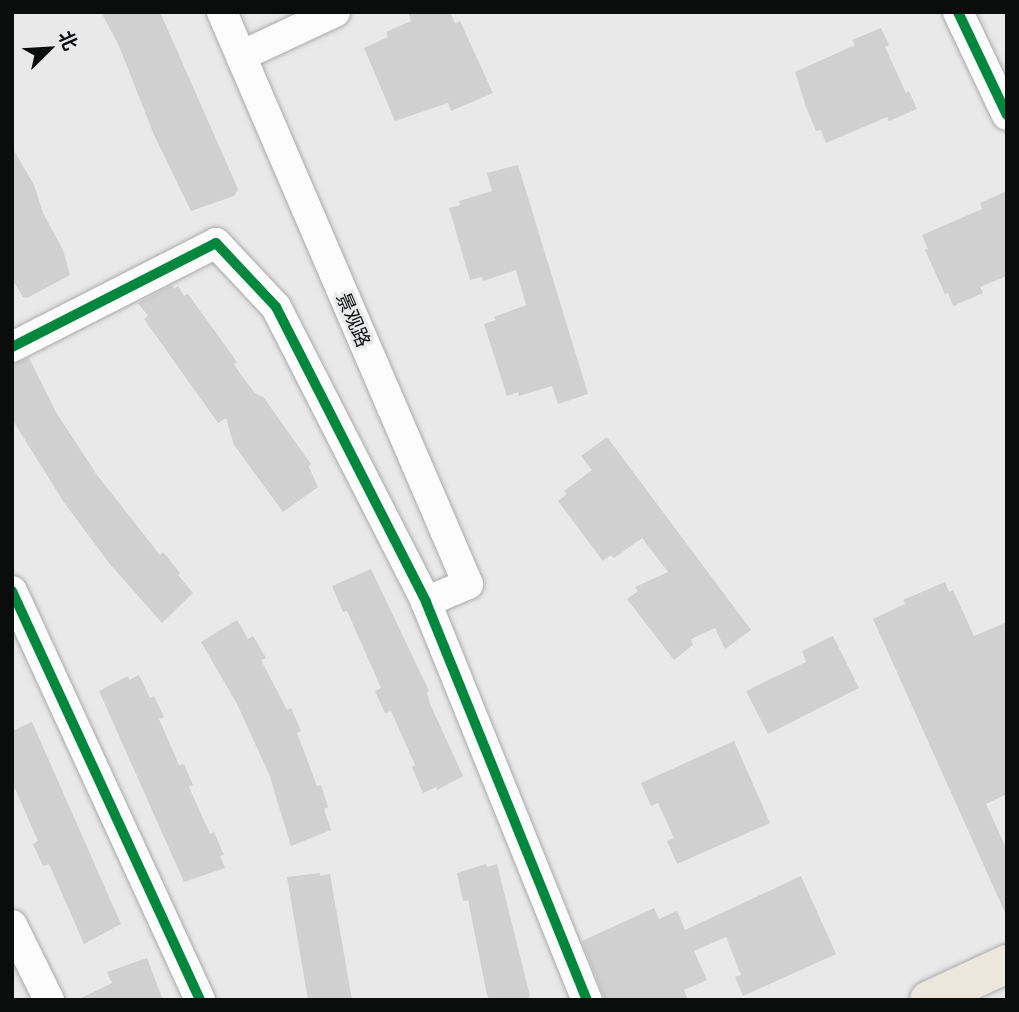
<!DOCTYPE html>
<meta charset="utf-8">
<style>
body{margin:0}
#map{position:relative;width:1019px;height:1012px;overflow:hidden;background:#e9e9e9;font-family:"Open Sans","Noto Sans SC",sans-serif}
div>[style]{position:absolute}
.building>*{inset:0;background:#d0d0d0}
.roads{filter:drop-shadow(0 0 2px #aaa) drop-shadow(0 0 2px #aaa)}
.minor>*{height:30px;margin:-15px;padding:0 15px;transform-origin:15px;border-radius:15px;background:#fcfcfc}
.major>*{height:38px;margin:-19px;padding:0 19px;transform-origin:19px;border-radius:19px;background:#ece6dd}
.cycleway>*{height:10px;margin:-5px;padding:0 5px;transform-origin:5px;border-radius:5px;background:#00873e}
span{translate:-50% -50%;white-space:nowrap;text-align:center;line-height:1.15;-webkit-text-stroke:6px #e8e9ea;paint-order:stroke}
.street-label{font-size:19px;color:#0b0c0c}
.frame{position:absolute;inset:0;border:14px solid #0b0c0c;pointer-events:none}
.north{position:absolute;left:14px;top:14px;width:70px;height:70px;-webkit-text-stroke:5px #e8e9ea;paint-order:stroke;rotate:66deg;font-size:19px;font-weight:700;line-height:28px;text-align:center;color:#0b0c0c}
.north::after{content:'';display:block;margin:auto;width:24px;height:32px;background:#0b0c0c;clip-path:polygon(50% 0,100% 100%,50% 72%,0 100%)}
</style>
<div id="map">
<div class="building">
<div style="clip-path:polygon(101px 12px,160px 12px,238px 189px,234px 196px,191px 211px,154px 135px,119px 46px)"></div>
<div style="clip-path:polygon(408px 12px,450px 12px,455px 23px,460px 21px,493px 93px,451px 111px,448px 103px,395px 121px,364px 48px,388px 37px,386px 32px,411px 21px)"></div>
<div style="clip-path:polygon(881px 28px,889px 45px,885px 47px,906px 93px,909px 91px,917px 109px,889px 121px,887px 117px,826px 143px,821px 130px,816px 131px,806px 107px,795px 72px,855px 45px,852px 40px)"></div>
<div style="clip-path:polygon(12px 147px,34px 185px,43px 213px,63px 250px,70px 275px,27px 298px,23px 297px,12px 279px)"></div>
<div style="clip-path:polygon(518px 165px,588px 394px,558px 404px,552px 386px,519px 396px,518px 392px,507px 396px,484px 324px,496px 320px,494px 317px,526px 305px,516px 270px,483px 281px,482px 277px,470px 280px,449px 208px,460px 205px,459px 201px,492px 191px,487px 173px)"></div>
<div style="clip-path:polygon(1007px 191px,1007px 276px,980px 287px,983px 293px,953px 306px,948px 293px,945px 294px,925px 250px,928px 249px,922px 235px,982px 209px,980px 203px)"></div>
<div style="clip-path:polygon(172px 285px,174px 289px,178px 286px,184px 296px,188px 294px,237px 362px,234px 364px,241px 375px,255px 393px,264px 398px,311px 464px,309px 467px,318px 487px,283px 512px,234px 445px,226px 418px,218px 423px,144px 319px,148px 316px,138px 303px)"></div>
<div style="clip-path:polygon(29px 358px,57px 414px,97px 475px,160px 555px,163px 552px,180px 573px,178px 575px,193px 593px,162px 623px,109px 563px,63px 501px,12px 419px,12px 364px)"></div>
<div style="clip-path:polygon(607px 437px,751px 630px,725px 649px,715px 628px,691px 639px,693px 645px,674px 660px,627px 599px,638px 591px,635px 587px,668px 572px,642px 538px,614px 558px,611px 555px,603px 561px,558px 501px,567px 494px,564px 491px,592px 470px,581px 456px)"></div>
<div style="clip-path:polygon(371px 569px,429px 691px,427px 692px,430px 704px,463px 776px,437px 790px,436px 787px,423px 793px,412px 767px,415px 765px,391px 711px,385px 713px,375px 691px,381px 688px,347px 611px,343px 612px,332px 586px)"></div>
<div style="clip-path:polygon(945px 582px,949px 592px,953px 590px,974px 636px,1007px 622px,1007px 794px,986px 804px,1007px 850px,1007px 917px,873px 619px,905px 604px,903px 600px)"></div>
<div style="clip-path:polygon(237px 620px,248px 639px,253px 636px,266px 658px,261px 660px,287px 710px,291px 708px,301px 731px,297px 733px,317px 786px,321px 785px,328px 807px,324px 809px,331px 830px,291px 846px,269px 774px,237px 704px,201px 642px)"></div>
<div style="clip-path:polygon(833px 636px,859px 688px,768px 734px,746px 691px,806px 662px,802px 651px)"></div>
<div style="clip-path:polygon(139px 675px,150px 698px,154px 696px,164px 717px,159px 719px,179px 765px,184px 764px,193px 785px,189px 787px,210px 834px,214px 832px,224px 855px,220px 856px,225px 868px,184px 882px,99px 691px,128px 676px,129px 680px)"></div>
<div style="clip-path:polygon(32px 722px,121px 924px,84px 944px,49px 864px,43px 866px,33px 844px,38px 841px,12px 782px,12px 731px)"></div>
<div style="clip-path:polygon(734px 741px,770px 823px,677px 864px,667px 841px,674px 838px,658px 803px,651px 806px,641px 783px)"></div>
<div style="clip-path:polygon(486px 864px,487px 867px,497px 864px,530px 996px,528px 1000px,490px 1000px,487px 995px,468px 900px,463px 901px,457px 873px)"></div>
<div style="clip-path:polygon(320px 873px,320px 876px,330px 874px,352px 1000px,308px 1000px,287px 877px)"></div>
<div style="clip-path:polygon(801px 876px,836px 954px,743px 996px,735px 977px,741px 975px,726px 937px,694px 951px,707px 980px,684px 990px,688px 1000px,605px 1000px,582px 941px,654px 908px,659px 919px,677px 911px,685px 930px)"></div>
<div style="clip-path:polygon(147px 958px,163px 1000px,77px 1000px,112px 983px,107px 972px)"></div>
</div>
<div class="roads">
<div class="minor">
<div style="left:222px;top:12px;width:623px;rotate:66.73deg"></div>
<div style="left:468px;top:584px;width:46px;rotate:156.8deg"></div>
<div style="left:958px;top:12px;width:114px;rotate:64.6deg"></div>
<div style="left:241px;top:56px;width:104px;rotate:-25.1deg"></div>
<div style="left:12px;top:347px;width:229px;rotate:-27deg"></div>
<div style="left:216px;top:243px;width:88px;rotate:46.8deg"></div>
<div style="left:276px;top:307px;width:331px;rotate:63deg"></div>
<div style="left:426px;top:602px;width:429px;rotate:68deg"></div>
<div style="left:12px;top:591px;width:450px;rotate:65.3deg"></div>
<div style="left:12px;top:925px;width:84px;rotate:63.7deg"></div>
</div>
<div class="major">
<div style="left:929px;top:1000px;width:86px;rotate:-24.8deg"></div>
</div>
</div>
<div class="cycleway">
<div style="left:958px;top:12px;width:114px;rotate:64.6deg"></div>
<div style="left:12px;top:347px;width:229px;rotate:-27deg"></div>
<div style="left:216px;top:243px;width:88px;rotate:46.8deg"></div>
<div style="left:276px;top:307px;width:331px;rotate:63deg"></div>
<div style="left:426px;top:602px;width:429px;rotate:68deg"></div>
<div style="left:12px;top:591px;width:450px;rotate:65.3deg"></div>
</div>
<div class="street-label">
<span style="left:353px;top:320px;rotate:67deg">景观路</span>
</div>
<div class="frame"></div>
<div class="north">北</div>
</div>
